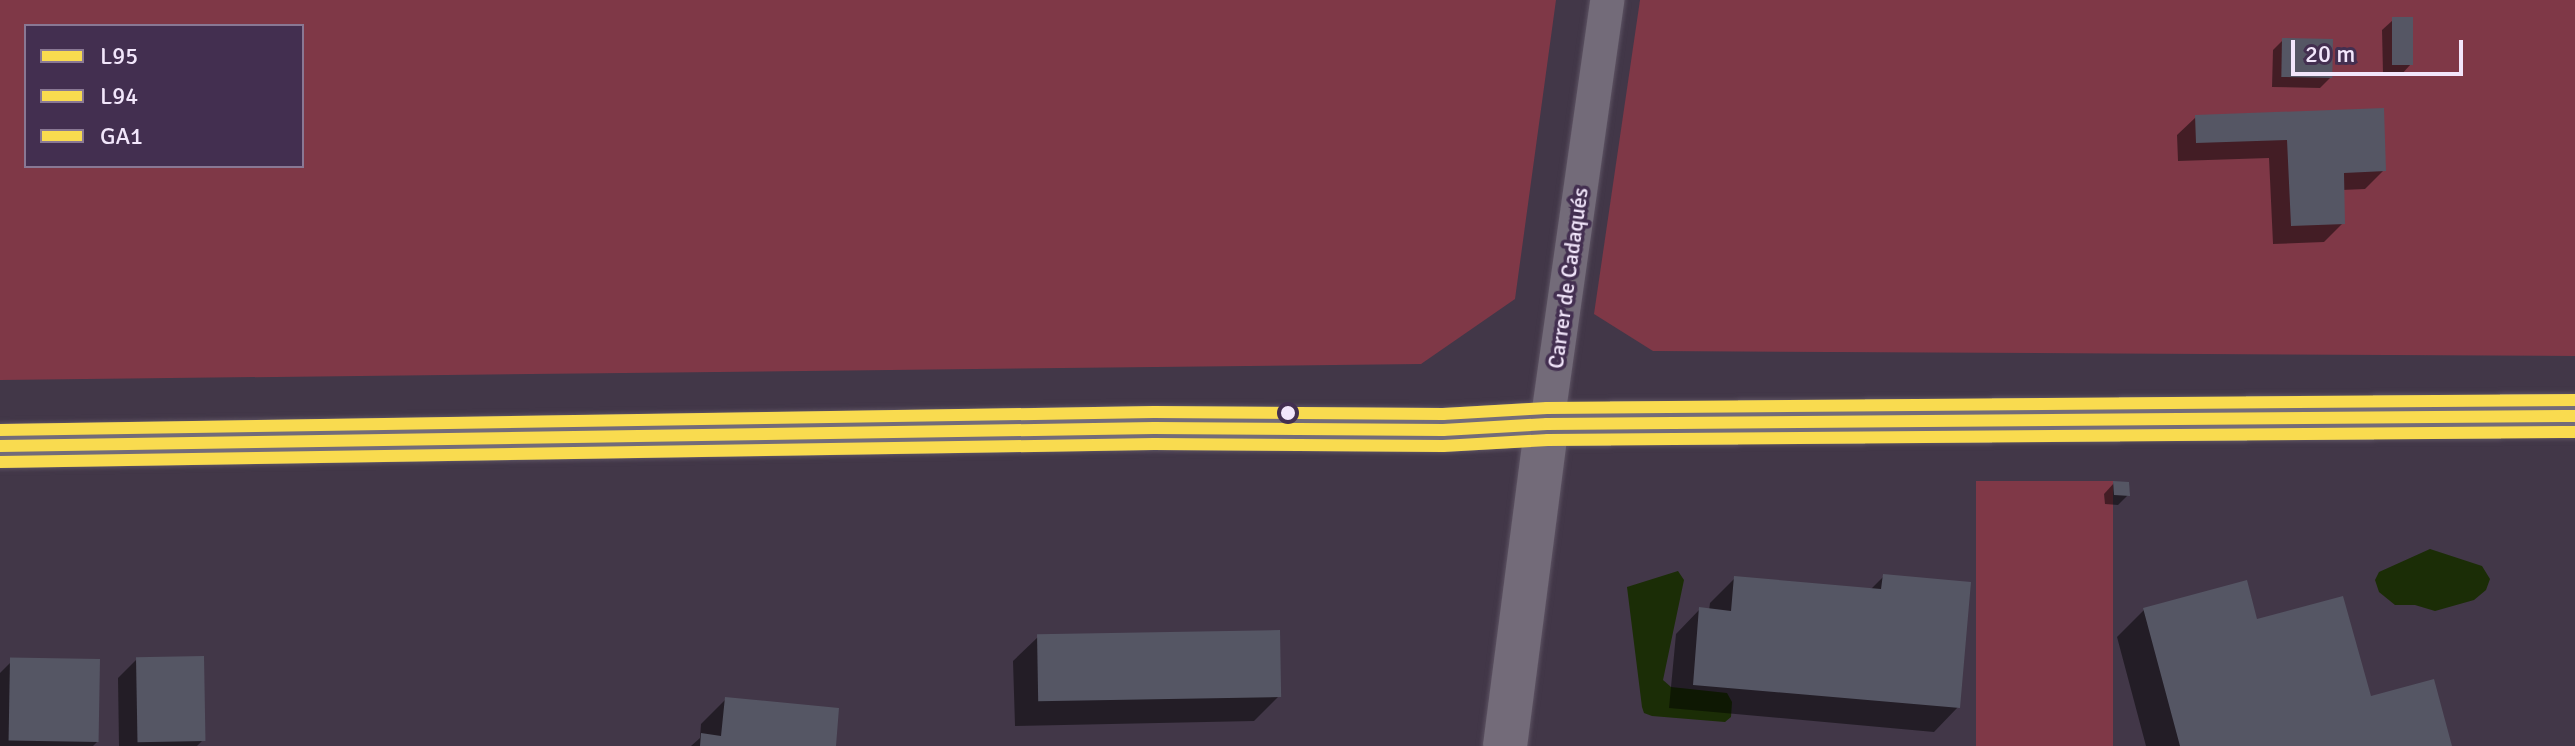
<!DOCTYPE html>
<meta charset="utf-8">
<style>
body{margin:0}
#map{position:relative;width:2575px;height:746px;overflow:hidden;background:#423748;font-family:Signika,sans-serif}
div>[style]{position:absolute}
.green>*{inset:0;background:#7f3847;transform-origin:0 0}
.water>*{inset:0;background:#1b2d06}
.shadow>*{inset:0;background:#0007}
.building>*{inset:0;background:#555664;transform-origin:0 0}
.roads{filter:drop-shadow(0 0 2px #5d5363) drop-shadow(0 0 2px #5d5363)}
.pedestrian>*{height:34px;margin:-17px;padding:0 17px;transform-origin:17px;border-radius:17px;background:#736b79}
.minor>*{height:44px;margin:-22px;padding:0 22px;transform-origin:22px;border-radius:22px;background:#736b79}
.tertiary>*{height:44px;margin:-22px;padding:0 22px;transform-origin:22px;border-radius:22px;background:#736b79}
.bus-1>*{height:12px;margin:-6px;padding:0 6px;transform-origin:6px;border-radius:6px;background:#f9db4f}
.bus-2>*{height:12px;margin:-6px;padding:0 6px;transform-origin:6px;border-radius:6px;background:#f9db4f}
.bus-3>*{height:12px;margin:-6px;padding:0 6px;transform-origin:6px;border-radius:6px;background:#f9db4f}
.dots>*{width:22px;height:22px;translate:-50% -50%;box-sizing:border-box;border:4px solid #432f50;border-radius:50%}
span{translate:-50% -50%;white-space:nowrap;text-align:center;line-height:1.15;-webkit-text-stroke:7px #432f50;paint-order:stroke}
.street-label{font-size:22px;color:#f2e6fb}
.legend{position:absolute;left:24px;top:24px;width:280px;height:144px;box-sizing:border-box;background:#432f50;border:2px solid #897894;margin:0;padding:10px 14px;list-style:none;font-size:24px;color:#f2e6fb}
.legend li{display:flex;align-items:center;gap:16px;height:40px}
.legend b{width:40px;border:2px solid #897894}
.scale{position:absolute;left:2291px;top:40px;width:172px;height:36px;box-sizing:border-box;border:4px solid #f2e6fb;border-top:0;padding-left:10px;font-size:24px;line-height:28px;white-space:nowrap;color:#f2e6fb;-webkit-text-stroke:6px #432f50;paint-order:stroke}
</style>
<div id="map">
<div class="green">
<div style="clip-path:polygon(evenodd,0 0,1556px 0,1515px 299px,1421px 364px,0 380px,0 0,26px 26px,302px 26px,302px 166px,26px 166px,26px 26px)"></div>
<div style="clip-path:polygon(1640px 0,2575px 0,2575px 356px,1653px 351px,1594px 314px)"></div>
<div style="left:1976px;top:481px;width:137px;height:266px"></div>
</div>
<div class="water">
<div style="clip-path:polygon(2430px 549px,2482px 566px,2490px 579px,2486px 590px,2474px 600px,2435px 611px,2415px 605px,2395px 605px,2379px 592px,2375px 580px,2379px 572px)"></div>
<div style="clip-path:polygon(1678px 571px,1684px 580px,1663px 680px,1671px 687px,1727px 693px,1732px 702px,1731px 717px,1725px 722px,1652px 716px,1644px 713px,1642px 707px,1627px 587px)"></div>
</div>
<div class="shadow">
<div style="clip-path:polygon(2393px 20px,2411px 64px,2401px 75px,2383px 74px,2382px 30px)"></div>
<div style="clip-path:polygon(2283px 40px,2330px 78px,2320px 88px,2272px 87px,2273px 50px)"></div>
<div style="clip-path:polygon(2382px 110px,2384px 170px,2365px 189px,2342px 190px,2343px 223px,2324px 242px,2273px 244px,2269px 158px,2178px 161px,2177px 135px,2196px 117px)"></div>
<div style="clip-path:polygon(2114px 483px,2128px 495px,2118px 505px,2105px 504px,2104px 494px)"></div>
<div style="clip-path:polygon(1884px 576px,1958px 707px,1934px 732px,1669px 708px,1676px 634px,1700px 609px,1709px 610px,1710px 603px,1735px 578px,1870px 590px)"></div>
<div style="clip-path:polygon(2144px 610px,2256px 621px,2369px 699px,2450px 746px,2146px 746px,2117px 637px)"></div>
<div style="clip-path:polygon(1038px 637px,1279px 696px,1254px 721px,1015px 726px,1013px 661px)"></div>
<div style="clip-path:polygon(137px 659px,203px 740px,197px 746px,119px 746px,118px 678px)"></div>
<div style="clip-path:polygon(11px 662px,97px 742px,93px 746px,0 746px,0 673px)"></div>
<div style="clip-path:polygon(725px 700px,834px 746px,838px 746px,691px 746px,700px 738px,701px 724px)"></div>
</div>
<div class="building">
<div style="left:2413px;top:17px;width:48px;height:21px;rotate:90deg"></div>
<div style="left:2282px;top:38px;width:51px;height:39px;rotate:1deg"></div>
<div style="clip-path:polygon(2384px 108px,2386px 171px,2344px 173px,2345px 224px,2291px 226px,2287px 140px,2196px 143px,2195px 115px)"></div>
<div style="clip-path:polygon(2113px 481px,2129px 482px,2130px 496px,2114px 495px)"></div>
<div style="clip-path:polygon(1883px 574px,1971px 582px,1960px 708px,1693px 685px,1699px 607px,1731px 611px,1734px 576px,1881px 589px)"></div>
<div style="clip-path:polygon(2247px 580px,2257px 619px,2343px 596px,2371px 696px,2434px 679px,2452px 746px,2180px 746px,2143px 608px)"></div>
<div style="left:1280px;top:630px;width:67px;height:243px;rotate:89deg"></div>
<div style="left:204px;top:656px;width:85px;height:68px;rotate:89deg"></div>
<div style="left:100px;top:659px;width:83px;height:90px;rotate:91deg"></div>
<div style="clip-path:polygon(725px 697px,839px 708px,836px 746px,700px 746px,701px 733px,721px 736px)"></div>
</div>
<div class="roads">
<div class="pedestrian">
<div style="left:1547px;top:424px;width:428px;rotate:-81.9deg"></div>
</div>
<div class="minor">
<div style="left:1505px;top:746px;width:325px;rotate:-82.6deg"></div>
</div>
<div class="tertiary">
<div style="left:0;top:446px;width:1154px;rotate:-0.89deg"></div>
<div style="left:1154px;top:428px;width:289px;rotate:0.4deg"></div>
<div style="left:1443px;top:430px;width:104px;rotate:-3.3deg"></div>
<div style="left:1547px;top:424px;width:1028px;rotate:-0.45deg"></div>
</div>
</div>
<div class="bus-1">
<div style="left:0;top:446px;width:1154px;rotate:-0.89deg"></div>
<div style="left:1154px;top:428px;width:289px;rotate:0.4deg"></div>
<div style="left:1443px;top:430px;width:104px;rotate:-3.3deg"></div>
<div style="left:1547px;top:424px;width:1028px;rotate:-0.45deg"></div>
</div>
<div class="bus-2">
<div style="left:0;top:462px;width:1154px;rotate:-0.89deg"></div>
<div style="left:1154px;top:444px;width:289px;rotate:0.4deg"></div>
<div style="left:1443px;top:446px;width:105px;rotate:-3.3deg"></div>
<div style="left:1548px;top:440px;width:1027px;rotate:-0.45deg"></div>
</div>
<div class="bus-3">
<div style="left:0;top:430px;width:1154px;rotate:-0.89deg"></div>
<div style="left:1154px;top:412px;width:289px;rotate:0.4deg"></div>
<div style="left:1443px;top:414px;width:104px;rotate:-3.3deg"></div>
<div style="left:1547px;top:408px;width:1028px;rotate:-0.45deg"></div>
</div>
<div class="dots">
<div style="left:1288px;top:413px;background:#f2e6fb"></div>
</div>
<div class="street-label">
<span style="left:1568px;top:278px;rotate:-82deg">Carrer de Cadaqués</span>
</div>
<ul class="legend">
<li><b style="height:10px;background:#f9db4f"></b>L95</li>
<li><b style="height:10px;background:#f9db4f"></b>L94</li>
<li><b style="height:10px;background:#f9db4f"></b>GA1</li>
</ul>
<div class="scale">20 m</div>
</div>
